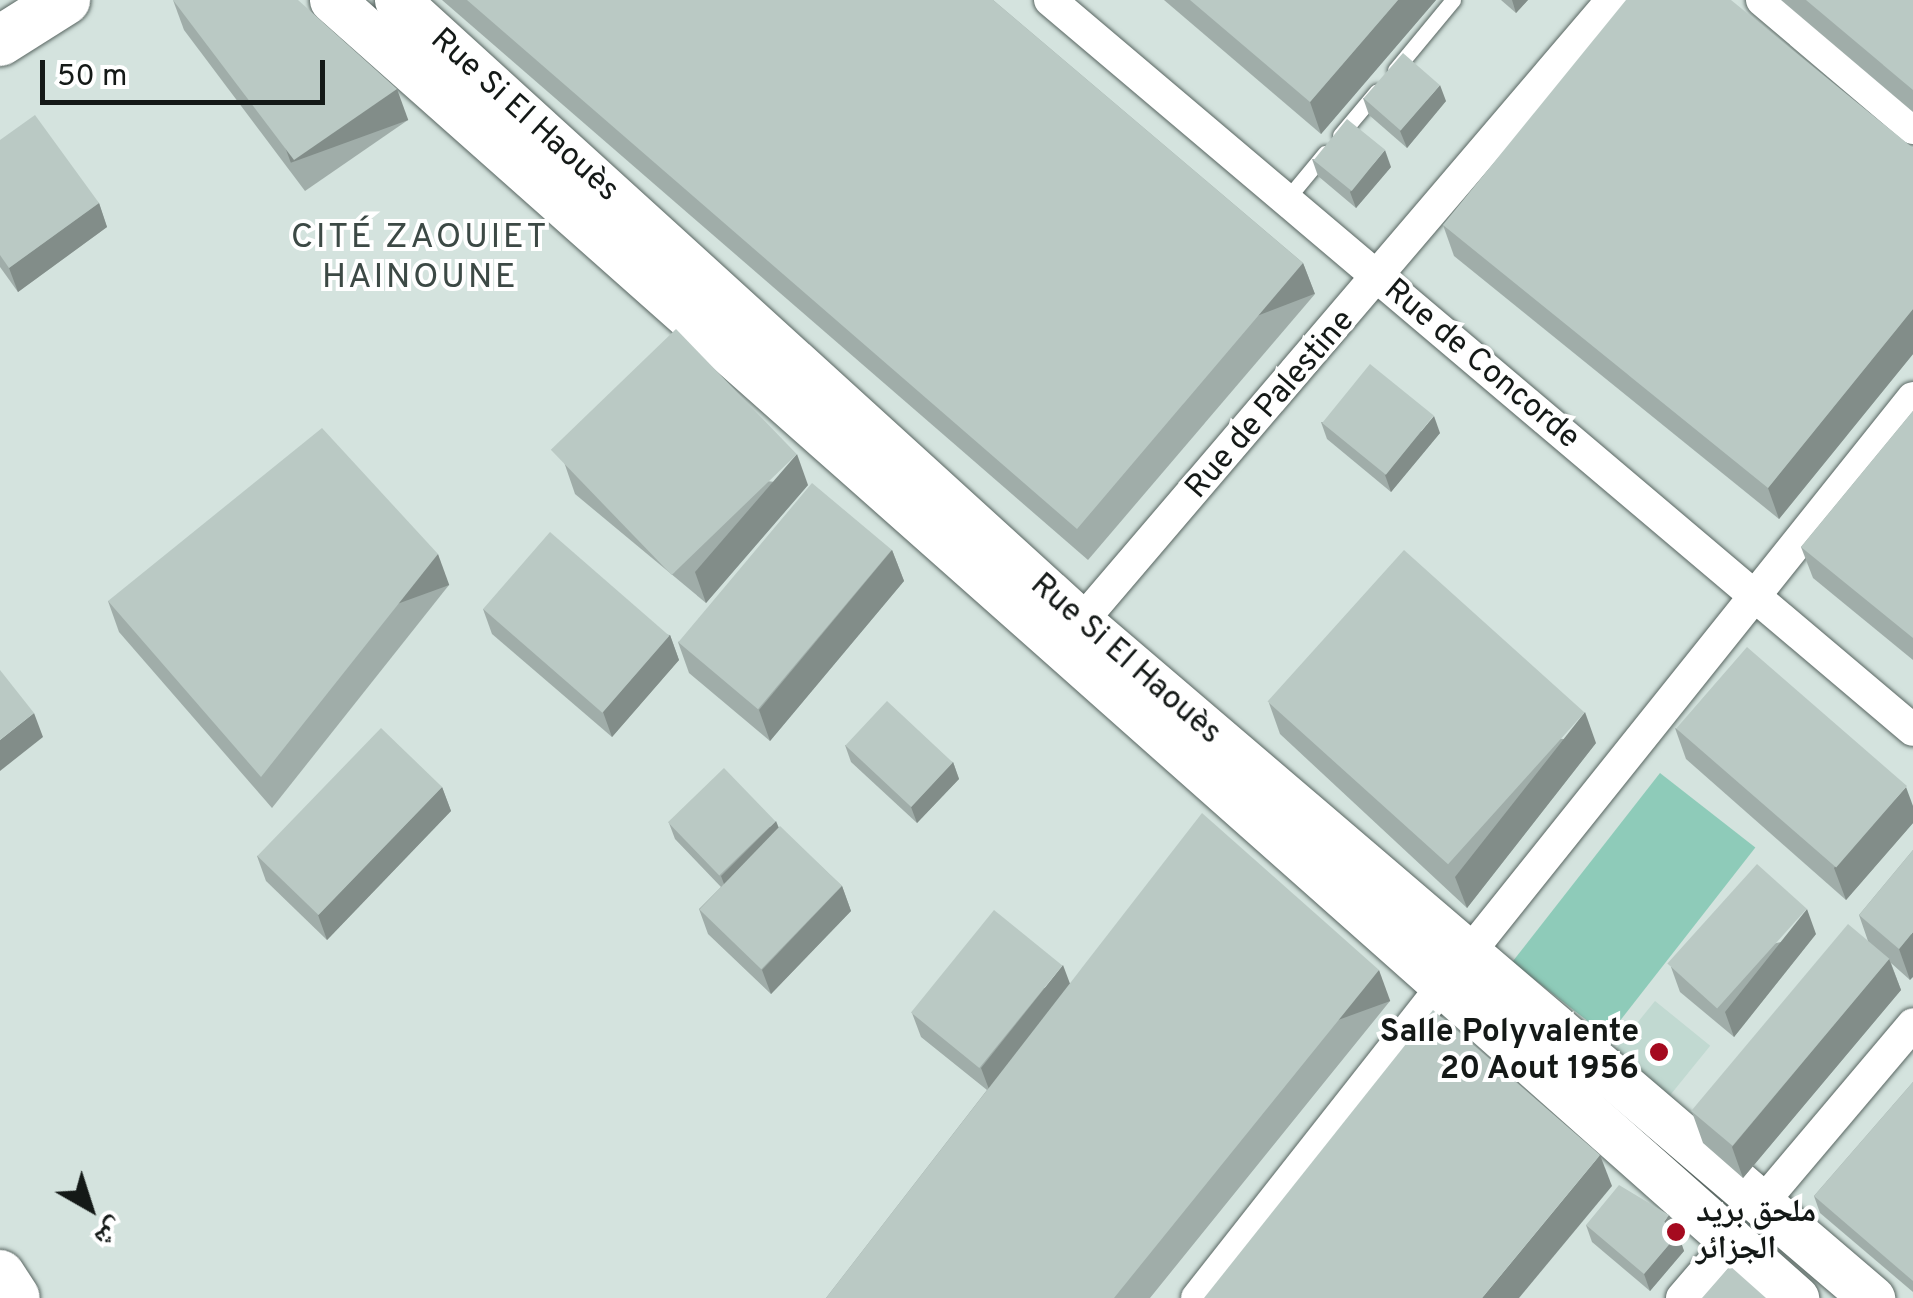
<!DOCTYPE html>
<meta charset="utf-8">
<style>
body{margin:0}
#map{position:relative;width:1913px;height:1298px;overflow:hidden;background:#d4e3de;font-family:Overpass,"Noto Naskh Arabic",sans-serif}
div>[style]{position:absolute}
.built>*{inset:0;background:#c1d9d1;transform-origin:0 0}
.green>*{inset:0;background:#8ecbb9;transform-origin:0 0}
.roads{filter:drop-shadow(0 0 2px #586561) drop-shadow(0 0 2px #586561)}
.lane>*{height:15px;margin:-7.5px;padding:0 7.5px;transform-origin:7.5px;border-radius:7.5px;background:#fff}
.street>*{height:32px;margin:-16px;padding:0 16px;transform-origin:16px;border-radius:16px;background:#fff}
.secondary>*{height:45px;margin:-22.5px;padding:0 22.5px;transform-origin:22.5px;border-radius:22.5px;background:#fff}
.primary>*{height:50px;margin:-25px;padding:0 25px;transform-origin:25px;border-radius:25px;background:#fff}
.wall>*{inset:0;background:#a0ada9}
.shaded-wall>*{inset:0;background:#828d89;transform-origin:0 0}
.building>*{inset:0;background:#bac9c4;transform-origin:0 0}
.dots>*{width:28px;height:28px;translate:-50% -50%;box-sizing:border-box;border:5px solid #fff;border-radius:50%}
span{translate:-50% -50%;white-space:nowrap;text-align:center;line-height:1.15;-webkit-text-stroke:8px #fff;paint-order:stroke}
.street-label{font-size:32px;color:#141917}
.poi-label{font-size:32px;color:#141917;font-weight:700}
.right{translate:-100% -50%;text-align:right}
.left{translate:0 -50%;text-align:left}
.neighbourhood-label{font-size:35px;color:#3c4945;letter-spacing:2.5px}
.north{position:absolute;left:40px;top:1158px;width:100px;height:100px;-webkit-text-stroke:8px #fff;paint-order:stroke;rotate:141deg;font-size:28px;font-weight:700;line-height:40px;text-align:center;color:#141917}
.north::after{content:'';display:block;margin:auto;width:35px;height:45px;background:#141917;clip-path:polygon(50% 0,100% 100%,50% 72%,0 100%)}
.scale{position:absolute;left:40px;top:60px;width:285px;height:45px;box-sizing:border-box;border:5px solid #141917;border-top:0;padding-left:12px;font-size:30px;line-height:35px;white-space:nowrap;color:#141917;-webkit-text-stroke:8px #fff;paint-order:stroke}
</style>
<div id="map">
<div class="built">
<div style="left:1655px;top:1001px;width:71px;height:75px;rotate:39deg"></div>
</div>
<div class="green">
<div style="left:1660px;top:773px;width:121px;height:240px;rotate:38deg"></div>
</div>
<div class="roads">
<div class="lane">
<div style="left:1395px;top:70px;width:91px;rotate:-50.4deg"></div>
<div style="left:1340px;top:135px;width:57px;rotate:-49.9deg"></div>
<div style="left:1286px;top:200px;width:61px;rotate:-50.3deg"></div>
</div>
<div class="street">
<div style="left:1050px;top:0;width:1130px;rotate:40.23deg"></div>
<div style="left:1762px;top:0;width:198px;rotate:40.3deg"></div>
<div style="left:1081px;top:622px;width:818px;rotate:-49.51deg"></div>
<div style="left:1465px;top:958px;width:717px;rotate:-51.34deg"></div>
<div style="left:1762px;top:1203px;width:234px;rotate:-49.8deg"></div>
<div style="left:1197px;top:1298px;width:393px;rotate:-51.8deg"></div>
<div style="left:1682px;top:1298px;width:74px;rotate:-49.4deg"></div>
</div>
<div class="secondary">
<div style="left:332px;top:0;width:1957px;rotate:41.56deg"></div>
<div style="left:397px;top:0;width:925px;rotate:42.28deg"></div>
<div style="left:1081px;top:622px;width:1041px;rotate:40.52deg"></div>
</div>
<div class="primary">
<div style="left:0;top:41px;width:77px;rotate:-32.2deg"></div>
<div style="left:0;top:1275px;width:27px;rotate:57deg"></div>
</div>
</div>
<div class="wall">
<div style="clip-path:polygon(173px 0,408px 120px,305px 191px,184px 30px)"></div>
<div style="clip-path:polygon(442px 0,993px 0,1303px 263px,1315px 294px,1088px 560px)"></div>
<div style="clip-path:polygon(1164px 0,1436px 0,1321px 134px)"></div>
<div style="clip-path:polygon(1501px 0,1528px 0,1516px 13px)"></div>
<div style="clip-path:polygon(1781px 0,1913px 0,1913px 112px)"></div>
<div style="clip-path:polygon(1363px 98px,1446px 101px,1407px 148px,1369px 115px)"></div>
<div style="clip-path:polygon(0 140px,99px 203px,107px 227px,18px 292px,0 267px)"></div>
<div style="clip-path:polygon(1913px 148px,1913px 354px,1779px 519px,1454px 256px,1443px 225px)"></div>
<div style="clip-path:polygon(1312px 159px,1391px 167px,1356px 208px,1318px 176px)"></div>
<div style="clip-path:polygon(1913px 411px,1913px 660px,1813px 578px,1801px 547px)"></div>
<div style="clip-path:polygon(1321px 422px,1440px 433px,1391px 492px,1327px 439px)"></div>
<div style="clip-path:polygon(564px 462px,808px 485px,706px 603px,575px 494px)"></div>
<div style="clip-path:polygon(892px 550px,904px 581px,770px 741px,689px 673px,678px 642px)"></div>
<div style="clip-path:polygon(449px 585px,272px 808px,119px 632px,108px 601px)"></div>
<div style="clip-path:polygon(483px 609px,670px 635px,679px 660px,612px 737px,492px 634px)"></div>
<div style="clip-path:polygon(1269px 703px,1596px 743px,1467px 908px,1280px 734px)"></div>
<div style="clip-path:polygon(1675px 728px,1913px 806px,1913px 823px,1846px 900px,1686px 759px)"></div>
<div style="clip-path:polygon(845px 745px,953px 762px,959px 779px,917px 823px,851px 762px)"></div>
<div style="clip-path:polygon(442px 787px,451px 811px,327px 940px,266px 881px,257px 856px)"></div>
<div style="clip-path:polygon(669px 823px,779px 827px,842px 886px,851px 911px,771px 994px,708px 934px,699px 909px,721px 887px,675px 839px)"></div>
<div style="clip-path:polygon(1913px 850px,1910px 980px,1891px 963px,1901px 990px,1743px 1178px,1703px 1143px,1692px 1112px,1868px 941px,1859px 915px)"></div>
<div style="clip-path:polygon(1816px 934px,1734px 1037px,1680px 992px,1671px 967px)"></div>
<div style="clip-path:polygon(1070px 983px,1390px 1001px,1150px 1298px,826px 1298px,987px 1090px,921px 1037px,912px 1013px)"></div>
<div style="clip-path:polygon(1913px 1082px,1913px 1292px,1820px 1213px,1814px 1196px)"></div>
<div style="clip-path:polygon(1586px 1225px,1675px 1232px,1678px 1234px,1684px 1251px,1650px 1291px,1592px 1242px)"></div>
</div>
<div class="shaded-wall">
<div style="clip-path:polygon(1398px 0,1436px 0,1321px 134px,1310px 102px)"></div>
<div style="clip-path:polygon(1512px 0,1528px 0,1516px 13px)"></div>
<div style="clip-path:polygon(1440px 85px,1446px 101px,1407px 148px,1400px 131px)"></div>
<div style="left:397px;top:89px;width:33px;height:125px;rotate:70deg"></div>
<div style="clip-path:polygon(1385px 150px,1391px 167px,1356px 208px,1350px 192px)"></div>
<div style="clip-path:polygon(99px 203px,107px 227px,18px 292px,9px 268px)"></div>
<div style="left:1303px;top:263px;width:33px;height:349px;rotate:69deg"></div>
<div style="clip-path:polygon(1913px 309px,1913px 354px,1779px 519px,1768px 488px)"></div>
<div style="clip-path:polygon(1434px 416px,1440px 433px,1391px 492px,1385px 475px)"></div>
<div style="clip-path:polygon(797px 454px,808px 485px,706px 603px,695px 572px)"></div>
<div style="clip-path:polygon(892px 550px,904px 581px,770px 741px,759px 710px)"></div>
<div style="left:438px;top:554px;width:33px;height:285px;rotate:70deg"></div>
<div style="clip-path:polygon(670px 635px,679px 660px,612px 737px,603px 712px)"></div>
<div style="clip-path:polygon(1585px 712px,1596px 743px,1467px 908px,1455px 877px)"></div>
<div style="clip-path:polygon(34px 713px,43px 737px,0 771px,0 740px)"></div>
<div style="clip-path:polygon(953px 762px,959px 779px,917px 823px,911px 807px)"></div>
<div style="clip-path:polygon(442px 787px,451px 811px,327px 940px,318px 915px)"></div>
<div style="clip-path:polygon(1906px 787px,1913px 806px,1913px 823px,1846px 900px,1834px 868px)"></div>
<div style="clip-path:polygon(776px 821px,783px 838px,727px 892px,721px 876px)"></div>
<div style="clip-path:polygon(842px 886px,851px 911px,771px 994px,762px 970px)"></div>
<div style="clip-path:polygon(1807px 909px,1816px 934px,1734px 1037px,1725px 1012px)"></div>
<div style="clip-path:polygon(1913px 932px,1913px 977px,1910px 980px,1899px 949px)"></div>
<div style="clip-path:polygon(1889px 959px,1901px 990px,1743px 1178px,1732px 1147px)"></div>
<div style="clip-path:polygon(1063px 965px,1072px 989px,990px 1092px,981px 1068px)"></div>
<div style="left:1379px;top:970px;width:33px;height:422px;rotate:70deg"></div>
<div style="clip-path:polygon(1600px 1155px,1612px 1186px,1519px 1298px,1482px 1298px)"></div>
<div style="clip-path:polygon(1669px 1215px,1676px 1232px,1664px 1222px)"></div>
<div style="clip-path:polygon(1678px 1234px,1684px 1251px,1650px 1291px,1644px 1274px)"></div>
</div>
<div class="building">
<div style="clip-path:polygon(173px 0,298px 0,397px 89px,294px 160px)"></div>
<div style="clip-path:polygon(467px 0,993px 0,1303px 263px,1077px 529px)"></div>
<div style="clip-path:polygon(1190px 0,1398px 0,1310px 102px)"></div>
<div style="clip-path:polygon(1626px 0,1731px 0,1913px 148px,1913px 309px,1768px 488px,1443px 225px)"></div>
<div style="clip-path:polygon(1806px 0,1913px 0,1913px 90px)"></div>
<div style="left:1403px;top:53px;width:49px;height:60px;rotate:41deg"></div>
<div style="clip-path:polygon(35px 115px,99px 203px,9px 268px,0 255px,0 140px)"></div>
<div style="left:1347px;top:119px;width:49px;height:53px;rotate:39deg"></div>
<div style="left:676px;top:329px;width:174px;height:174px;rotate:46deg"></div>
<div style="left:1370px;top:364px;width:82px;height:76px;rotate:39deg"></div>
<div style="clip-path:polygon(1913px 411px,1913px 638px,1801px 547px)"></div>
<div style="clip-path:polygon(322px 428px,438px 554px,261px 777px,108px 601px)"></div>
<div style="left:812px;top:483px;width:104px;height:208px;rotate:40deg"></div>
<div style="left:550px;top:532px;width:158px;height:102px;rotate:41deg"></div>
<div style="left:1404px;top:550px;width:243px;height:204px;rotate:42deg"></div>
<div style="left:1747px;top:647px;width:212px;height:108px;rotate:41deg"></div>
<div style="clip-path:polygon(0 670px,34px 713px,0 740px)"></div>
<div style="left:887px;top:701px;width:90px;height:61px;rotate:43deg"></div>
<div style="left:381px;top:728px;width:85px;height:178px;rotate:44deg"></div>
<div style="left:724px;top:768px;width:74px;height:78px;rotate:46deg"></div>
<div style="clip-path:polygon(1202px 813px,1379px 970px,1114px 1298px,826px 1298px)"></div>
<div style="left:780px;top:826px;width:86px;height:116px;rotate:44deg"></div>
<div style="clip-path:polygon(1913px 850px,1913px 932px,1899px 949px,1859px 915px)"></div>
<div style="left:1757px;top:864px;width:67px;height:134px;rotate:42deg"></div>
<div style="left:994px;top:910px;width:88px;height:132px;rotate:39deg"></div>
<div style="left:1848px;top:924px;width:54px;height:244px;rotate:40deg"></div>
<div style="clip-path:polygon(1433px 1010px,1600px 1155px,1482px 1298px,1204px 1298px)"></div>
<div style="clip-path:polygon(1913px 1082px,1913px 1281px,1814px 1196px)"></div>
<div style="clip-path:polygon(1619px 1185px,1669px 1215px,1664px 1222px,1678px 1234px,1644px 1274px,1586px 1225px)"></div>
<div style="clip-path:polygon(1730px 1266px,1766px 1298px,1702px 1298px)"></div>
</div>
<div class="dots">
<div style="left:1659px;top:1052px;background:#a50a1f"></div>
<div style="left:1676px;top:1232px;background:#a50a1f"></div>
</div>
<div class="street-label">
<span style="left:524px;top:116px;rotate:42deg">Rue Si El Haouès</span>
<span style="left:1481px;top:365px;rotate:40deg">Rue de Concorde</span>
<span style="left:1271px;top:405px;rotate:-49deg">Rue de Palestine</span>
<span style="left:1125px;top:660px;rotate:41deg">Rue Si El Haouès</span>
</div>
<div class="poi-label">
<span class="right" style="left:1639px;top:1052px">Salle Polyvalente<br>20 Aout 1956</span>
<span class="left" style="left:1696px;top:1232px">ملحق بريد<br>الجزائر</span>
</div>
<div class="neighbourhood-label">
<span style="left:420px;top:258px">CITÉ ZAOUIET<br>HAINOUNE</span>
</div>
<div class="north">ش</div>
<div class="scale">50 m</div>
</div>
